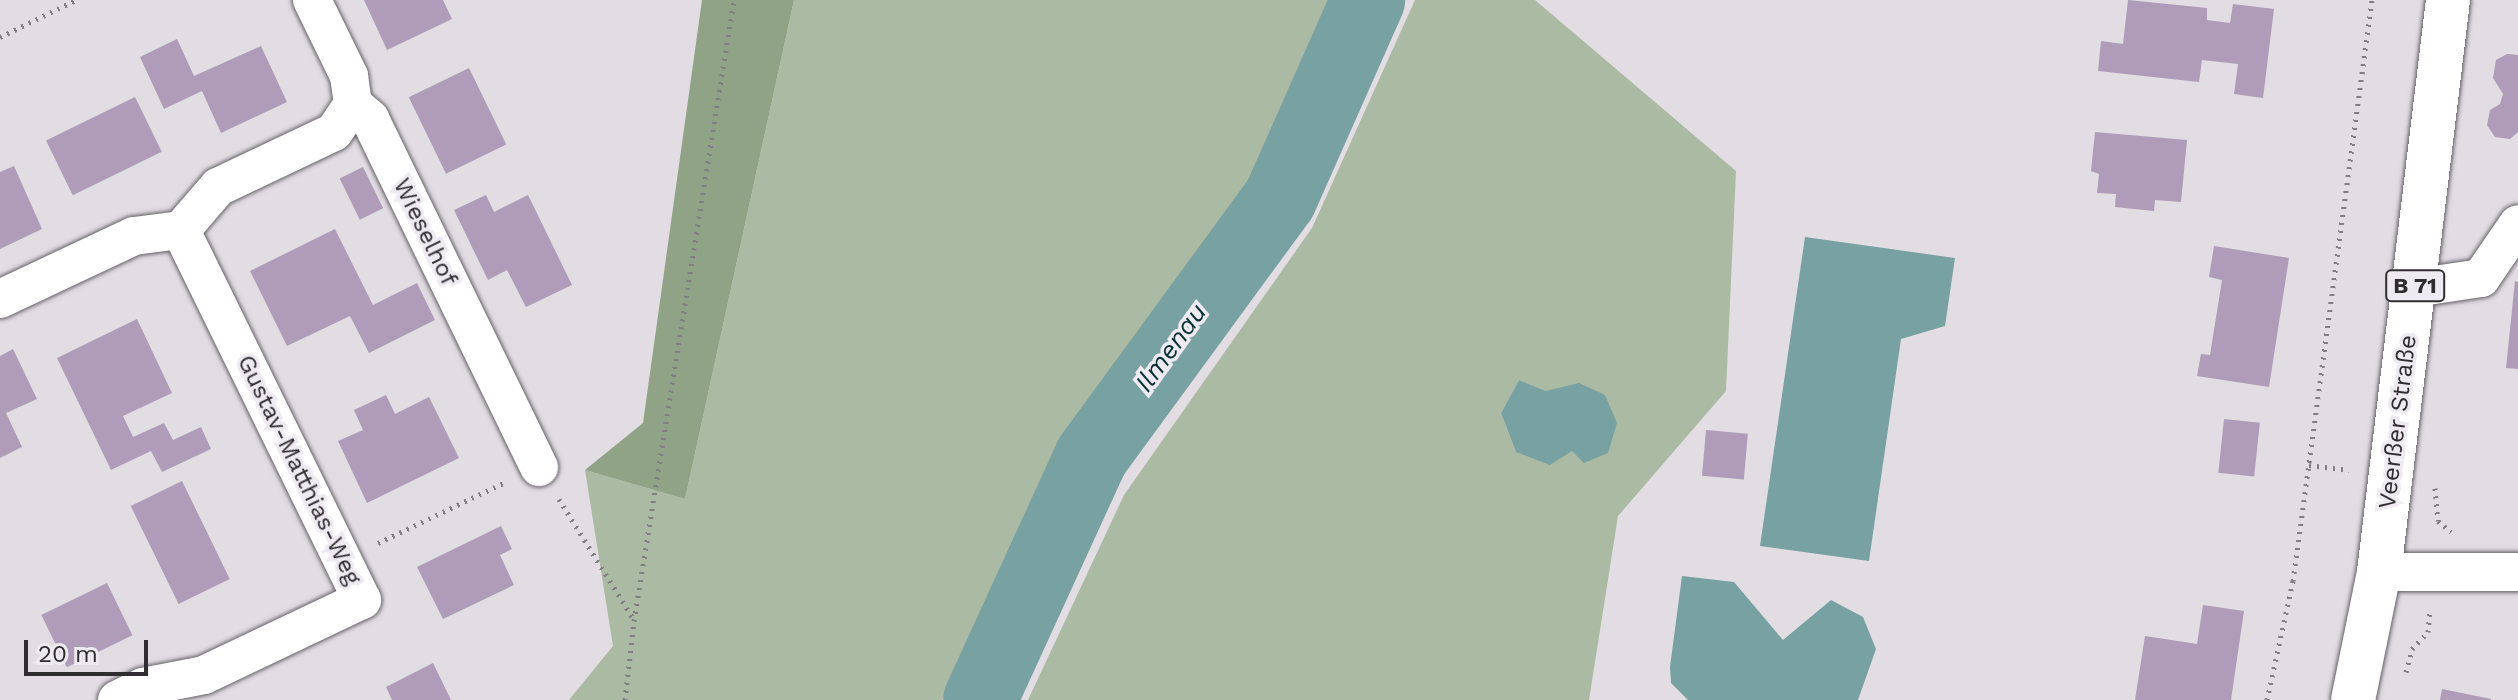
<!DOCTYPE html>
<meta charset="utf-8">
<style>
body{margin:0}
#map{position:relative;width:2518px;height:700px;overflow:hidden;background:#e1dde3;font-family:"Work Sans",sans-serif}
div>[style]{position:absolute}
.green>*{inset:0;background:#abbaa2}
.forest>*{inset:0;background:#91a387}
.water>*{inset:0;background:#78a1a1}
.river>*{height:74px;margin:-37px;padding:0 37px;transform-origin:37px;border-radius:37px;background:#78a1a1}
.building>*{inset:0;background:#ae9cb8;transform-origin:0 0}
.path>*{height:5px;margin-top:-2.5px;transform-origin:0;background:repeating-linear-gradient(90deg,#817e82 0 2px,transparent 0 8px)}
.roads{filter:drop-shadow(0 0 2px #656167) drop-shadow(0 0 2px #656167)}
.minor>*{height:38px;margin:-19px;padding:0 19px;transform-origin:19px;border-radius:19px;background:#fff}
.primary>*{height:44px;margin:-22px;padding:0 22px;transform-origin:22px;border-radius:22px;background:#fff}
span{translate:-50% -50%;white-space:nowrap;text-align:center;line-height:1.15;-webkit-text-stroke:7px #eeeaf1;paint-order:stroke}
.shield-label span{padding:2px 6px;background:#eeeaf1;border:2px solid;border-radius:6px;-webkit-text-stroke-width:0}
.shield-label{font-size:22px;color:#2f2d30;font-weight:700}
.street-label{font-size:24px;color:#2f2d30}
.water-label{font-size:26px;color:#073233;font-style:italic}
.scale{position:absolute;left:24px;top:640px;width:124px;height:36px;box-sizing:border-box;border:4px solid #2f2d30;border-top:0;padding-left:10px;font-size:24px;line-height:28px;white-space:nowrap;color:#2f2d30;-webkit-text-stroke:6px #eeeaf1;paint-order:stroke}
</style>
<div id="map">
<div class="green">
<div style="clip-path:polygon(794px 0,1339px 0,1262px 169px,1073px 432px,942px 700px,569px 700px,613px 646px,585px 470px,685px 499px)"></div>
<div style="clip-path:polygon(evenodd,1415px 0,1535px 0,1736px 171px,1726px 391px,1618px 516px,1589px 700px,1028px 700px,1124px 495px,1312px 228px,1415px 0,1519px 380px,1546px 391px,1516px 452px,1501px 413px,1519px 380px)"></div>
</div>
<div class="forest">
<div style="clip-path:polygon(702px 0,794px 0,685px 499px,585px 470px,643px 423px)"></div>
</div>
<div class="water">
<div style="clip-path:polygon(1805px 237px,1955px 258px,1945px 326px,1901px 339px,1869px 561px,1760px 546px)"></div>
<div style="clip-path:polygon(1519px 380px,1546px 391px,1579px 383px,1605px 395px,1617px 423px,1608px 453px,1584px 463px,1572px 451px,1550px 465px,1516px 452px,1501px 413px)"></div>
<div style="clip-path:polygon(1682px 576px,1734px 582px,1783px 640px,1831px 600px,1863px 617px,1876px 649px,1858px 700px,1688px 700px,1671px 683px,1670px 667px)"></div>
</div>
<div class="river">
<div style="left:980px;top:700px;width:267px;rotate:-65.4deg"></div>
<div style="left:1091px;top:457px;width:320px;rotate:-53.8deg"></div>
<div style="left:1280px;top:199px;width:218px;rotate:-66.1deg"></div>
</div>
<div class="building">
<div style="clip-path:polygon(364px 0,443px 0,452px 19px,387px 50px)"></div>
<div style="clip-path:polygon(2128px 0,2207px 8px,2207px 20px,2230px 23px,2233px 4px,2274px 9px,2263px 98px,2234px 94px,2238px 64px,2202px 60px,2199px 82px,2098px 71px,2101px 41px,2123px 44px)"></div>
<div style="clip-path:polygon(177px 39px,194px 76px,261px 46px,287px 102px,221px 133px,202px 91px,164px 109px,140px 57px)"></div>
<div style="clip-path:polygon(2507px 54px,2518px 55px,2518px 132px,2510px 139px,2495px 137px,2487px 125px,2490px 110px,2500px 104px,2503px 94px,2493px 78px,2496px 60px)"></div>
<div style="left:469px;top:68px;width:85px;height:67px;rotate:64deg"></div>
<div style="left:135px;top:97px;width:61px;height:99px;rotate:64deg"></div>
<div style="clip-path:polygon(2095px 132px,2187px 140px,2181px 202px,2155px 200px,2154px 211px,2115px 207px,2116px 194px,2097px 193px,2099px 174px,2091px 171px)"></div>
<div style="clip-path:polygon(14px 166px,42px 229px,0 249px,0 172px)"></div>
<div style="left:363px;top:167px;width:46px;height:26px;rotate:64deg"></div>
<div style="clip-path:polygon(486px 195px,494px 212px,528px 195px,572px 285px,526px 307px,507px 270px,488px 280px,454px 210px)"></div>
<div style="clip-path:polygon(335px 229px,373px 305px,417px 283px,435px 320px,369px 353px,350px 316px,287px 346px,250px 271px)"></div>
<div style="clip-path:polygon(2214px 246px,2289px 258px,2269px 387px,2197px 376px,2201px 354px,2210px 355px,2222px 280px,2209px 277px)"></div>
<div style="clip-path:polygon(2515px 281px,2518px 282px,2518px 369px,2506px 368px)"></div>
<div style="clip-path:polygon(137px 319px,172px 393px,123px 416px,133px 437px,164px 423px,173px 440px,201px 427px,211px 449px,162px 472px,151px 451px,111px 470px,57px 358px)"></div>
<div style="clip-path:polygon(13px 349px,37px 399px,6px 413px,22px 447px,0 458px,0 356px)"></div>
<div style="clip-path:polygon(386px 395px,395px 414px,429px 397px,459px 458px,367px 503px,338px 441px,363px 430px,354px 410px)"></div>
<div style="left:2224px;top:419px;width:36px;height:54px;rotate:6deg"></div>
<div style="left:1706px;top:430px;width:42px;height:46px;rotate:5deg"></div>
<div style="left:182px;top:481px;width:109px;height:57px;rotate:64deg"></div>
<div style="clip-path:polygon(501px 526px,512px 549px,500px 555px,514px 585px,443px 619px,417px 567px)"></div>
<div style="left:107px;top:583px;width:58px;height:73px;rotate:64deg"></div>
<div style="clip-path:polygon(2203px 605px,2244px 611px,2231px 700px,2135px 700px,2145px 636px,2197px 644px)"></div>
<div style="clip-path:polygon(433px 663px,451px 700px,392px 700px,386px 687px)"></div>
<div style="clip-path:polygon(2442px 689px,2491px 699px,2491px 700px,2440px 700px)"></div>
</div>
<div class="path">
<div style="left:0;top:37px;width:85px;rotate:-26deg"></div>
<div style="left:2309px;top:465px;width:40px;rotate:7.1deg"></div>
<div style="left:2435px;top:488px;width:33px;rotate:85deg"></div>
<div style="left:2438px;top:521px;width:17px;rotate:40deg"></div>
<div style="left:559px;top:499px;width:142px;rotate:58.2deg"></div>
<div style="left:378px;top:543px;width:139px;rotate:-25.6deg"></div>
<div style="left:2406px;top:672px;width:24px;rotate:-75deg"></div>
<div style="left:2412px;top:649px;width:23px;rotate:-47deg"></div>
<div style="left:2428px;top:632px;width:23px;rotate:-85deg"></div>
<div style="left:625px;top:700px;width:80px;rotate:-83.5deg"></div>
<div style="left:634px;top:621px;width:629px;rotate:-80.85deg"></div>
<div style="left:2267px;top:700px;width:122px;rotate:-77.7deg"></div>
<div style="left:2293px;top:581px;width:586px;rotate:-82.26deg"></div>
</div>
<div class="roads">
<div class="minor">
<div style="left:312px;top:0;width:85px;rotate:64deg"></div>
<div style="left:349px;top:76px;width:28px;rotate:82deg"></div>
<div style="left:353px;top:104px;width:23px;rotate:41deg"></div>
<div style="left:370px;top:119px;width:387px;rotate:64.1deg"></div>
<div style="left:2414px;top:288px;width:68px;rotate:-8.5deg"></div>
<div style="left:2481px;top:278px;width:65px;rotate:-55.6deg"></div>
<div style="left:0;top:299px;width:148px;rotate:-25.2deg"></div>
<div style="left:134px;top:236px;width:47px;rotate:-7.3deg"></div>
<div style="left:181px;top:230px;width:57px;rotate:-49.3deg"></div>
<div style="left:218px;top:187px;width:128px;rotate:-25.4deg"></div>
<div style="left:334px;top:132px;width:34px;rotate:-56deg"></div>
<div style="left:2379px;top:572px;width:139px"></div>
<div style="left:117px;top:700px;width:29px;rotate:-27deg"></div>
<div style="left:143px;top:687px;width:62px;rotate:-11.1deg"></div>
<div style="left:204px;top:675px;width:175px;rotate:-25.4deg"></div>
<div style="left:362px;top:600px;width:412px;rotate:-116.1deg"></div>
</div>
<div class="primary">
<div style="left:2353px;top:700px;width:131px;rotate:-78.5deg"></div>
<div style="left:2379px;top:572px;width:576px;rotate:-83.12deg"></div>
</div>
</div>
<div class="shield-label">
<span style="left:2415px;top:286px">B 71</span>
</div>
<div class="street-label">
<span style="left:425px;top:232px;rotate:64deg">Wieselhof</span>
<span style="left:2398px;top:422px;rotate:-83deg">Veerßer Straße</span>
<span style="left:299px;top:470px;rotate:64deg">Gustav-Matthias-Weg</span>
</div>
<div class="water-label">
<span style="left:1171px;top:348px;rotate:-54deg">Ilmenau</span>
</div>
<div class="scale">20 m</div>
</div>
